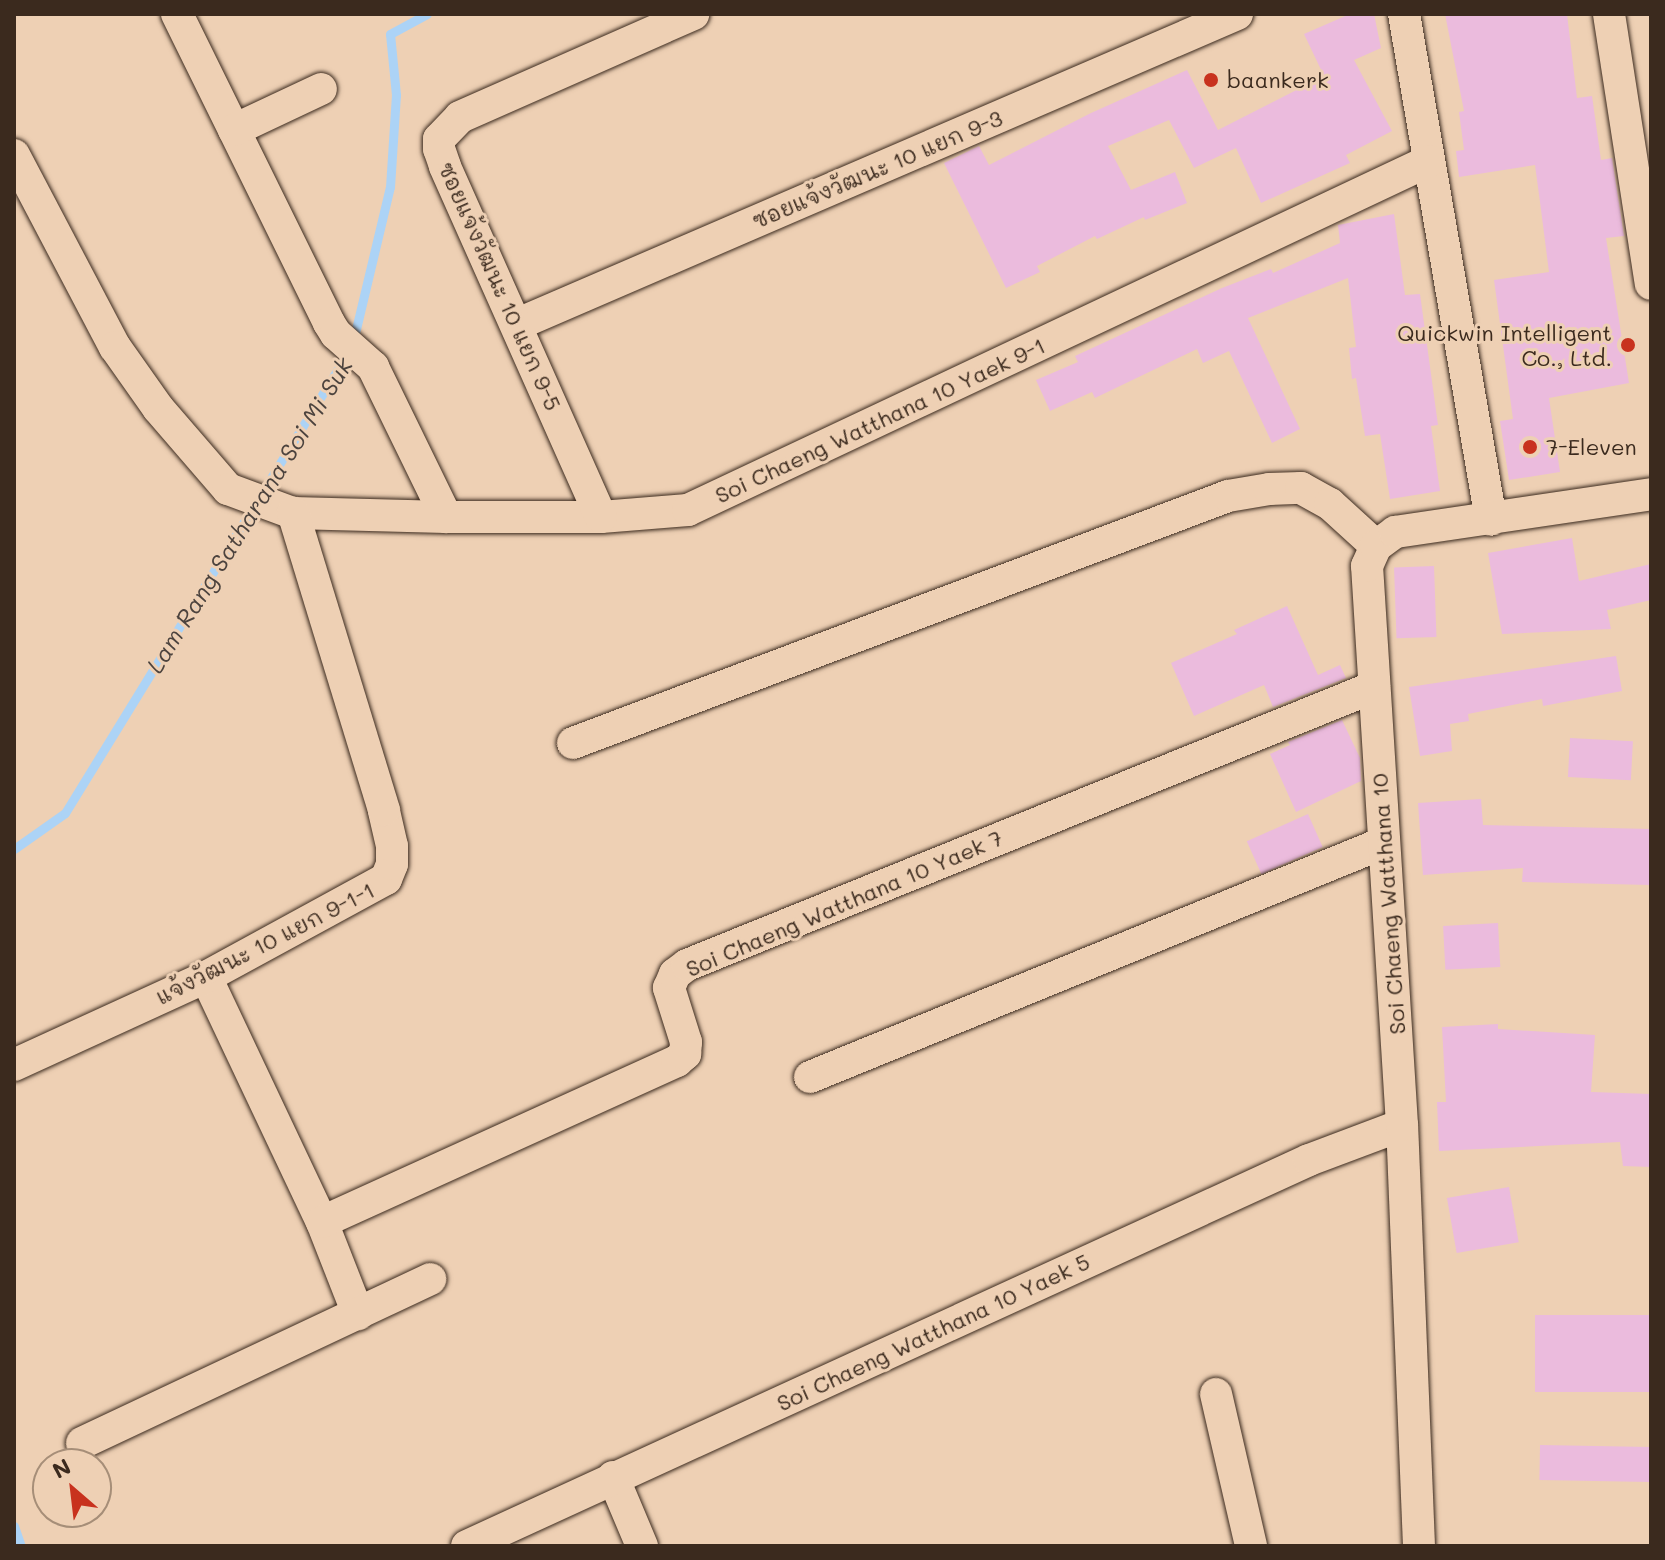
<!DOCTYPE html>
<meta charset="utf-8">
<style>
body{margin:0}
#map{position:relative;width:1665px;height:1560px;overflow:hidden;background:#eed0b4;font-family:Mali,"Playpen Sans Thai",sans-serif}
div>[style]{position:absolute}
.stream>*{height:9px;margin:-4.5px;padding:0 4.5px;transform-origin:4.5px;border-radius:4.5px;background:#acd3f6}
.building>*{inset:0;background:#ebbbdd;transform-origin:0 0}
.roads{filter:drop-shadow(0 0 2px #3b2a1e) drop-shadow(0 0 2px #3b2a1e)}
.street>*{height:32px;margin:-16px;padding:0 16px;transform-origin:16px;border-radius:16px;background:#eed0b4}
.dots>*{width:22px;height:22px;translate:-50% -50%;box-sizing:border-box;border:4px solid #eed0b4;border-radius:50%}
span{translate:-50% -50%;white-space:nowrap;text-align:center;line-height:1.15;-webkit-text-stroke:6px #eed0b4;paint-order:stroke}
.poi-label{font-size:22px;color:#3b2a1e}
.left{translate:0 -50%;text-align:left}
.right{translate:-100% -50%;text-align:right}
.street-label{font-size:22px;color:#3b2a1e}
.water-label{font-size:24px;color:#4c433e;font-style:italic}
.frame{position:absolute;inset:0;border:16px solid #3b2a1e;pointer-events:none}
.north{position:absolute;left:32px;top:1448px;width:80px;height:80px;box-sizing:border-box;background:#eed0b4;border:2px solid #a68e78;border-radius:50%;rotate:332deg;font-size:22px;font-weight:700;line-height:32px;text-align:center;color:#3b2a1e}
.north::after{content:'';display:block;margin:auto;width:28px;height:36px;background:#c8321e;clip-path:polygon(50% 0,100% 100%,50% 72%,0 100%)}
</style>
<div id="map">
<div class="stream">
<div style="left:14px;top:849px;width:62px;rotate:-35.2deg"></div>
<div style="left:65px;top:813px;width:548px;rotate:-58.43deg"></div>
<div style="left:352px;top:346px;width:163px;rotate:-76.6deg"></div>
<div style="left:390px;top:187px;width:92px;rotate:-86.3deg"></div>
<div style="left:396px;top:95px;width:61px;rotate:-95.6deg"></div>
<div style="left:390px;top:34px;width:42px;rotate:-28.4deg"></div>
<div style="left:14px;top:1526px;width:21px;rotate:71deg"></div>
</div>
<div class="building">
<div style="clip-path:polygon(1350px 14px,1374px 14px,1381px 48px,1354px 60px,1392px 131px,1346px 155px,1350px 163px,1261px 203px,1236px 148px,1194px 168px,1169px 120px,1108px 146px,1131px 190px,1175px 172px,1187px 203px,1145px 220px,1144px 217px,1097px 239px,1095px 236px,1037px 266px,1040px 272px,1006px 288px,944px 163px,979px 146px,989px 165px,1091px 113px,1187px 70px,1218px 130px,1324px 76px,1304px 34px)"></div>
<div style="clip-path:polygon(1445px 14px,1567px 14px,1577px 98px,1592px 96px,1601px 160px,1612px 158px,1624px 236px,1606px 238px,1629px 383px,1549px 398px,1560px 472px,1509px 480px,1500px 421px,1513px 419px,1494px 280px,1549px 272px,1540px 202px,1535px 165px,1459px 177px,1456px 151px,1464px 150px,1459px 112px,1464px 111px)"></div>
<div style="clip-path:polygon(1394px 214px,1405px 295px,1420px 294px,1438px 425px,1431px 426px,1440px 491px,1390px 499px,1380px 434px,1365px 436px,1356px 378px,1352px 379px,1349px 348px,1356px 347px,1348px 278px,1248px 318px,1300px 429px,1272px 443px,1229px 351px,1203px 363px,1197px 349px,1095px 398px,1092px 392px,1050px 411px,1036px 380px,1078px 362px,1075px 356px,1222px 288px,1271px 269px,1273px 273px,1340px 243px,1338px 225px)"></div>
<div style="clip-path:polygon(1572px 538px,1579px 581px,1651px 564px,1651px 600px,1607px 610px,1611px 629px,1502px 634px,1488px 553px)"></div>
<div style="left:1434px;top:566px;width:71px;height:40px;rotate:88deg"></div>
<div style="clip-path:polygon(1287px 606px,1318px 675px,1340px 665px,1346px 678px,1273px 707px,1264px 685px,1194px 716px,1171px 663px,1237px 634px,1234px 630px)"></div>
<div style="clip-path:polygon(1616px 656px,1622px 691px,1543px 706px,1542px 699px,1468px 714px,1469px 721px,1450px 724px,1452px 751px,1420px 756px,1409px 687px)"></div>
<div style="clip-path:polygon(1342px 720px,1360px 758px,1361px 781px,1296px 812px,1270px 754px,1290px 745px,1288px 742px)"></div>
<div style="left:1570px;top:738px;width:63px;height:39px;rotate:3deg"></div>
<div style="clip-path:polygon(1481px 799px,1483px 825px,1651px 829px,1651px 885px,1522px 882px,1523px 868px,1423px 875px,1418px 803px)"></div>
<div style="left:1308px;top:814px;width:36px;height:67px;rotate:66deg"></div>
<div style="left:1498px;top:923px;width:44px;height:55px;rotate:87deg"></div>
<div style="clip-path:polygon(1498px 1024px,1498px 1029px,1595px 1035px,1591px 1092px,1651px 1094px,1651px 1167px,1623px 1166px,1620px 1142px,1439px 1151px,1437px 1102px,1446px 1102px,1442px 1027px)"></div>
<div style="left:1509px;top:1187px;width:56px;height:63px;rotate:80deg"></div>
<div style="left:1535px;top:1315px;width:116px;height:77px"></div>
<div style="left:1540px;top:1445px;width:111px;height:35px;rotate:1deg"></div>
</div>
<div class="roads">
<div class="street">
<div style="left:177px;top:14px;width:344px;rotate:63.8deg"></div>
<div style="left:329px;top:323px;width:13px;rotate:58deg"></div>
<div style="left:336px;top:334px;width:50px;rotate:41.7deg"></div>
<div style="left:373px;top:367px;width:167px;rotate:64deg"></div>
<div style="left:1404px;top:14px;width:513px;rotate:80.24deg"></div>
<div style="left:1609px;top:14px;width:273px;rotate:81.2deg"></div>
<div style="left:234px;top:130px;width:96px;rotate:-25.2deg"></div>
<div style="left:14px;top:155px;width:217px;rotate:62.3deg"></div>
<div style="left:115px;top:347px;width:75px;rotate:54.8deg"></div>
<div style="left:158px;top:408px;width:107px;rotate:49.2deg"></div>
<div style="left:228px;top:489px;width:69px;rotate:20.3deg"></div>
<div style="left:293px;top:513px;width:153px;rotate:1.5deg"></div>
<div style="left:446px;top:517px;width:155px"></div>
<div style="left:601px;top:517px;width:87px;rotate:-4.6deg"></div>
<div style="left:688px;top:510px;width:819px;rotate:-25.22deg"></div>
<div style="left:518px;top:324px;width:783px;rotate:-23.32deg"></div>
<div style="left:601px;top:517px;width:384px;rotate:-114deg"></div>
<div style="left:445px;top:166px;width:18px;rotate:-109deg"></div>
<div style="left:439px;top:149px;width:10px;rotate:-90deg"></div>
<div style="left:439px;top:139px;width:30px;rotate:-46deg"></div>
<div style="left:460px;top:117px;width:255px;rotate:-23.8deg"></div>
<div style="left:573px;top:743px;width:700px;rotate:-20.66deg"></div>
<div style="left:1228px;top:496px;width:42px;rotate:-9.7deg"></div>
<div style="left:1269px;top:489px;width:32px;rotate:-2deg"></div>
<div style="left:1301px;top:488px;width:33px;rotate:29deg"></div>
<div style="left:1330px;top:504px;width:62px;rotate:42.4deg"></div>
<div style="left:206px;top:977px;width:271px;rotate:64.7deg"></div>
<div style="left:322px;top:1222px;width:99px;rotate:68.6deg"></div>
<div style="left:14px;top:1065px;width:211px;rotate:-24.6deg"></div>
<div style="left:206px;top:977px;width:205px;rotate:-28.6deg"></div>
<div style="left:386px;top:879px;width:16px;rotate:-68deg"></div>
<div style="left:392px;top:864px;width:18px;rotate:-90deg"></div>
<div style="left:392px;top:846px;width:37px;rotate:-103deg"></div>
<div style="left:384px;top:810px;width:311px;rotate:-107deg"></div>
<div style="left:810px;top:1077px;width:619px;rotate:-22.21deg"></div>
<div style="left:322px;top:1222px;width:390px;rotate:-24.4deg"></div>
<div style="left:677px;top:1061px;width:11px;rotate:-41deg"></div>
<div style="left:685px;top:1054px;width:12px;rotate:-85deg"></div>
<div style="left:686px;top:1042px;width:57px;rotate:-107.5deg"></div>
<div style="left:669px;top:988px;width:15px;rotate:-67deg"></div>
<div style="left:675px;top:974px;width:15px;rotate:-37deg"></div>
<div style="left:687px;top:965px;width:741px;rotate:-22.03deg"></div>
<div style="left:1216px;top:1394px;width:156px;rotate:77deg"></div>
<div style="left:82px;top:1443px;width:385px;rotate:-25.2deg"></div>
<div style="left:613px;top:1477px;width:75px;rotate:67.2deg"></div>
<div style="left:467px;top:1546px;width:926px;rotate:-24.63deg"></div>
<div style="left:1309px;top:1160px;width:99px;rotate:-20.6deg"></div>
<div style="left:1419px;top:1546px;width:421px;rotate:-92.3deg"></div>
<div style="left:1402px;top:1125px;width:560px;rotate:-93.58deg"></div>
<div style="left:1367px;top:566px;width:22px;rotate:-66deg"></div>
<div style="left:1376px;top:546px;width:24px;rotate:-36deg"></div>
<div style="left:1395px;top:532px;width:259px;rotate:-8.4deg"></div>
</div>
</div>
<div class="dots">
<div style="left:1211px;top:80px;background:#c8321e"></div>
<div style="left:1628px;top:345px;background:#c8321e"></div>
<div style="left:1530px;top:447px;background:#c8321e"></div>
</div>
<div class="poi-label">
<span class="left" style="left:1227px;top:80px">baankerk</span>
<span class="right" style="left:1612px;top:345px">Quickwin Intelligent<br>Co., Ltd.</span>
<span class="left" style="left:1546px;top:447px">7-Eleven</span>
</div>
<div class="street-label">
<span style="left:877px;top:169px;rotate:-23deg">ซอยแจ้งวัฒนะ 10 แยก 9-3</span>
<span style="left:500px;top:286px;rotate:66deg">ซอยแจ้งวัฒนะ 10 แยก 9-5</span>
<span style="left:880px;top:420px;rotate:-25deg">Soi Chaeng Watthana 10 Yaek 9-1</span>
<span style="left:844px;top:903px;rotate:-23deg">Soi Chaeng Watthana 10 Yaek 7</span>
<span style="left:1388px;top:904px;rotate:-94deg">Soi Chaeng Watthana 10</span>
<span style="left:265px;top:943px;rotate:-27deg">แจ้งวัฒนะ 10 แยก 9-1-1</span>
<span style="left:933px;top:1332px;rotate:-25deg">Soi Chaeng Watthana 10 Yaek 5</span>
</div>
<div class="water-label">
<span style="left:249px;top:515px;rotate:-58deg">Lam Rang Satharana Soi Mi Suk</span>
</div>
<div class="frame"></div>
<div class="north">N</div>
</div>
